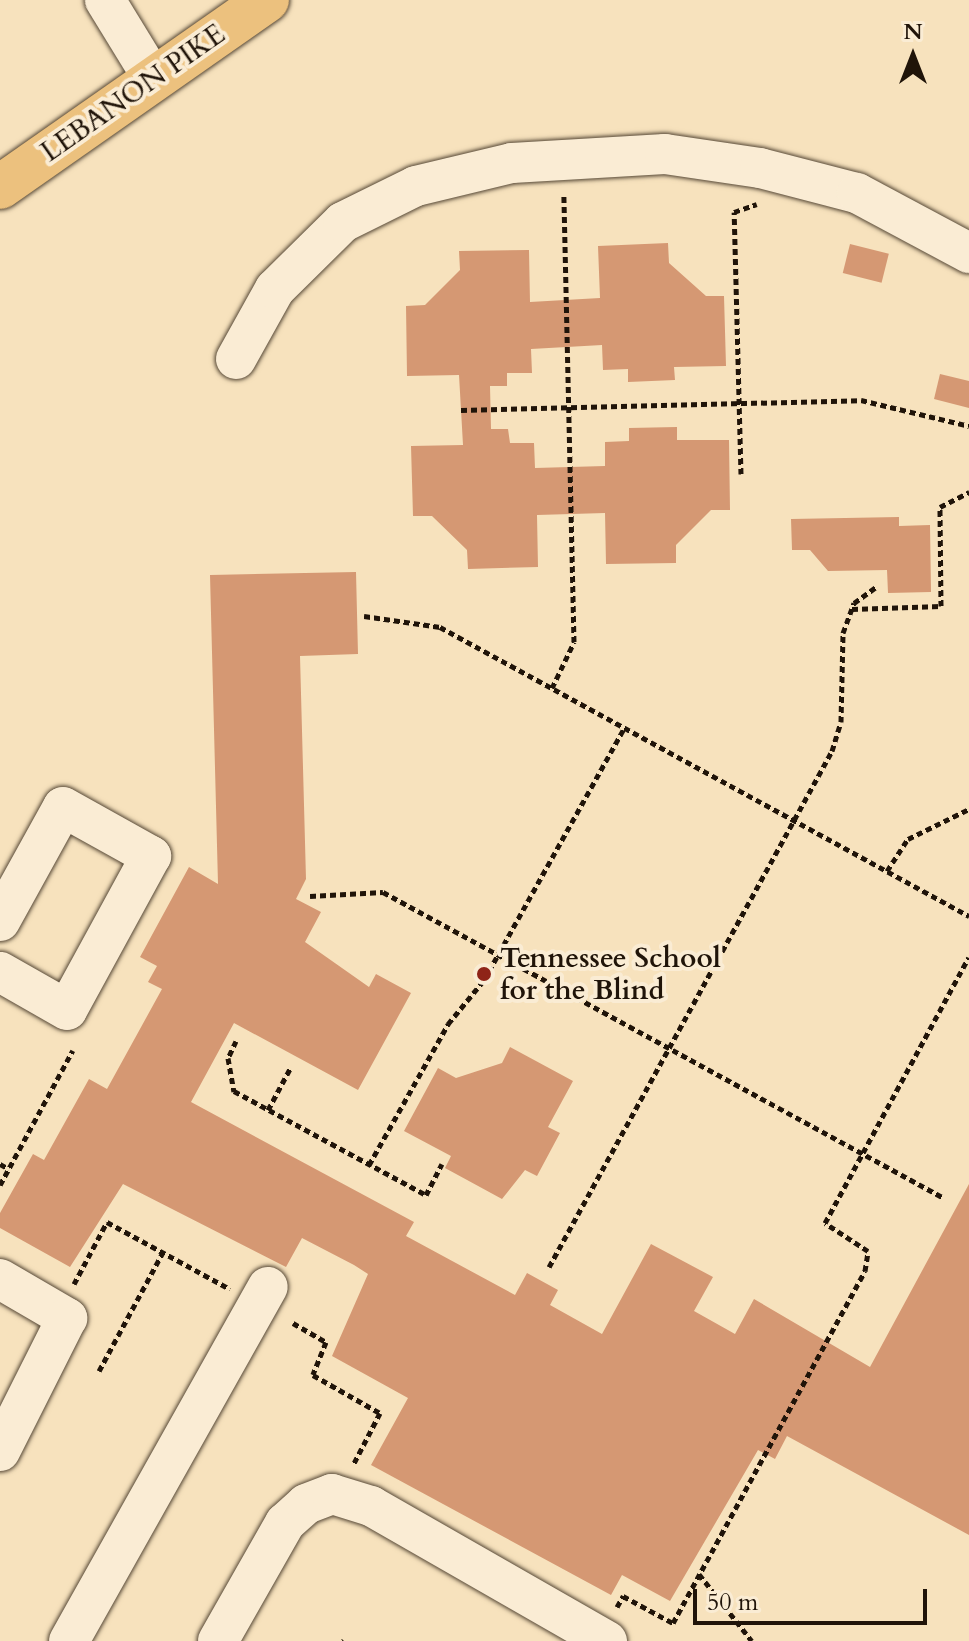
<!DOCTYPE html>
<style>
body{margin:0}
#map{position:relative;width:969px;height:1641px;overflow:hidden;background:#f7e2bd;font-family:Cardo,serif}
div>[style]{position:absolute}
.building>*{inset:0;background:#d59873;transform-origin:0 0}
.path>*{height:5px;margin-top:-2.5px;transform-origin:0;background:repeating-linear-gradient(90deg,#201409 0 6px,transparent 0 10px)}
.roads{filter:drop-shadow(0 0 2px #564836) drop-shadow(0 0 2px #564836)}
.minor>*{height:40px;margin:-20px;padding:0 20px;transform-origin:20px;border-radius:20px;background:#faecd4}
.major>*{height:44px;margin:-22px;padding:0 22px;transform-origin:22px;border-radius:22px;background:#ecc17e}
.dots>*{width:22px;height:22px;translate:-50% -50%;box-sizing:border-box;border:4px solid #faecd4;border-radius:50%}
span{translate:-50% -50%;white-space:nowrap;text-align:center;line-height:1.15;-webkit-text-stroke:8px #faecd4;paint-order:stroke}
.street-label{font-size:28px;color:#201409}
.poi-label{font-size:28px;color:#201409;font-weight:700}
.left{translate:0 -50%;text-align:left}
.north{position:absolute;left:873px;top:16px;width:80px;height:80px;-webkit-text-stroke:6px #faecd4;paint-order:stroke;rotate:0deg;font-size:22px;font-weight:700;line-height:32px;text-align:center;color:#201409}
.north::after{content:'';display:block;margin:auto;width:28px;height:36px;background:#201409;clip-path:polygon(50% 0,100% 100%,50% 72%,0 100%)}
.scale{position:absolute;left:693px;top:1589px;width:234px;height:36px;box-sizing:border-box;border:4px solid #201409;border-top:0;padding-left:10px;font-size:24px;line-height:28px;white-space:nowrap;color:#201409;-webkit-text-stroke:6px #faecd4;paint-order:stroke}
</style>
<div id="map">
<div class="building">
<div style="clip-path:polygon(668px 243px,669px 263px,706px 296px,724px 296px,726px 366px,674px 367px,675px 380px,628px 382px,628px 369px,603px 370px,602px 345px,531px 349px,532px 373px,507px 373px,507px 386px,490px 386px,491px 429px,508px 429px,510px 443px,534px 443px,535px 468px,605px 466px,605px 442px,629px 441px,629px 428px,677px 427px,677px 440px,729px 440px,730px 510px,711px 510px,676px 545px,676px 563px,606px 564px,605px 513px,537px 515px,538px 567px,468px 569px,467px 550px,432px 516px,413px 516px,411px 446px,463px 445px,459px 375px,407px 376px,406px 306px,425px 305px,460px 270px,459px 251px,529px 250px,530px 302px,600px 298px,598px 246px)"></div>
<div style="left:850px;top:244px;width:40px;height:30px;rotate:14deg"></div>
<div style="clip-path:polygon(940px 374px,969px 381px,969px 408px,934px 399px)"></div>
<div style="clip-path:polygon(899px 517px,899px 526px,930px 525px,931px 592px,888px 593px,887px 570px,828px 571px,810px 550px,792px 550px,791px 519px)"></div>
<div style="clip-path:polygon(356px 572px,358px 654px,300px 656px,306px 879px,296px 899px,321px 912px,305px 942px,369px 987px,376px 974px,411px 993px,358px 1090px,234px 1023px,191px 1102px,414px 1222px,406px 1236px,515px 1295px,527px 1273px,558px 1290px,550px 1305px,602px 1334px,651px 1244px,713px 1277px,694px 1311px,735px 1334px,754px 1299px,870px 1367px,969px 1184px,969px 1535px,787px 1436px,775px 1459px,758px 1450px,670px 1601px,622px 1575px,611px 1595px,371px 1465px,408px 1398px,332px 1356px,368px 1274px,354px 1265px,302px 1238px,286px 1267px,123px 1184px,70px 1267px,0 1228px,0 1213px,33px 1154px,44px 1160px,89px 1079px,107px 1089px,162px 989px,148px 982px,157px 966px,140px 957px,189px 867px,218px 884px,210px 575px)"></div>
<div style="clip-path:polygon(510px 1047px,573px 1081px,548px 1127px,560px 1133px,537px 1176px,525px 1170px,502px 1199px,445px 1168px,451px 1156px,404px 1131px,438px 1068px,456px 1078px,502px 1063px)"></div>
</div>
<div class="path">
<div style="left:461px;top:410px;width:400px;rotate:-1.4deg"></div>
<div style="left:861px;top:400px;width:111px;rotate:13.5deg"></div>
<div style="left:741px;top:474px;width:262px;rotate:-91.5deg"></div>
<div style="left:734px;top:212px;width:24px;rotate:-19deg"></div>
<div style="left:852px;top:609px;width:89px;rotate:-1.9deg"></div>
<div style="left:941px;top:606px;width:99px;rotate:-90.6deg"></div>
<div style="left:940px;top:507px;width:33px;rotate:-27deg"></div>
<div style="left:364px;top:616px;width:77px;rotate:8.2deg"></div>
<div style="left:440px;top:627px;width:603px;rotate:28.65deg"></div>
<div style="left:552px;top:688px;width:51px;rotate:-64.4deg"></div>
<div style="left:574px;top:642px;width:447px;rotate:-91.3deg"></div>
<div style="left:887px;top:871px;width:38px;rotate:-57deg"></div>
<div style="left:908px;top:839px;width:68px;rotate:-26.2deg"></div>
<div style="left:310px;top:896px;width:73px;rotate:-3.1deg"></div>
<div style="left:383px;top:892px;width:639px;rotate:28.61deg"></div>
<div style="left:236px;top:1041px;width:19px;rotate:115deg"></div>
<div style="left:228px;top:1058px;width:34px;rotate:80deg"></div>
<div style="left:234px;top:1091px;width:218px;rotate:28.4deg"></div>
<div style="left:426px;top:1195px;width:35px;rotate:-63deg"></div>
<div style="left:268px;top:1110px;width:49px;rotate:-61.9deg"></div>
<div style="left:0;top:1164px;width:10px;rotate:29deg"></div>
<div style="left:369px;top:1165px;width:162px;rotate:-60.7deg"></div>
<div style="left:448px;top:1024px;width:57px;rotate:-50.7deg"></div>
<div style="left:484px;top:980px;width:288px;rotate:-60.9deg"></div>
<div style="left:0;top:1185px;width:153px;rotate:-61.6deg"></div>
<div style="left:549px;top:1267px;width:589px;rotate:-61.26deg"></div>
<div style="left:832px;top:751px;width:30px;rotate:-73deg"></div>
<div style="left:841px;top:722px;width:89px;rotate:-88.7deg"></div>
<div style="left:843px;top:633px;width:32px;rotate:-70deg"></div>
<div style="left:854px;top:603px;width:27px;rotate:-36deg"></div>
<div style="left:74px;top:1284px;width:70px;rotate:-62deg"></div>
<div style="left:107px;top:1222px;width:140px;rotate:28.6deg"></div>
<div style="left:293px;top:1323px;width:38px;rotate:30deg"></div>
<div style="left:326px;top:1342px;width:35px;rotate:112deg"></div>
<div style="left:313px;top:1375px;width:77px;rotate:29.6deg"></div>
<div style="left:380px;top:1413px;width:59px;rotate:117.4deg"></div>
<div style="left:99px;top:1371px;width:135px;rotate:-61.7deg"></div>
<div style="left:699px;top:1574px;width:85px;rotate:51.7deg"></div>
<div style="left:617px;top:1607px;width:13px;rotate:-61deg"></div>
<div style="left:623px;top:1596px;width:57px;rotate:28.4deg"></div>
<div style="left:673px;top:1623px;width:401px;rotate:-61.4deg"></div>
<div style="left:865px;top:1271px;width:20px;rotate:-81deg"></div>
<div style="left:868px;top:1251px;width:51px;rotate:-146.9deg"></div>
<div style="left:825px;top:1223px;width:302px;rotate:-61.6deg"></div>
<div style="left:343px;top:1641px;width:1px;rotate:-45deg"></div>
</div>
<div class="roads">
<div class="minor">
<div style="left:105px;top:0;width:88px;rotate:58.5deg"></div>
<div style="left:236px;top:359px;width:80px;rotate:-60.9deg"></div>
<div style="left:275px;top:289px;width:95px;rotate:-44.6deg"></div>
<div style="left:343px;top:222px;width:81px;rotate:-26.3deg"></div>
<div style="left:416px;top:186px;width:99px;rotate:-13.5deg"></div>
<div style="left:512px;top:163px;width:153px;rotate:-3.4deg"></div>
<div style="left:665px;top:154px;width:96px;rotate:8.4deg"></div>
<div style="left:760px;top:168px;width:100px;rotate:14.5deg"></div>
<div style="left:857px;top:193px;width:127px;rotate:28.2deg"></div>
<div style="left:0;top:921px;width:130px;rotate:-61.1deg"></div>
<div style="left:63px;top:807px;width:101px;rotate:29.1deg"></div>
<div style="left:151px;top:856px;width:175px;rotate:118.6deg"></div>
<div style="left:67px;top:1010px;width:77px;rotate:-150.4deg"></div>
<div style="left:0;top:1279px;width:78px;rotate:30.2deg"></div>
<div style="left:67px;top:1318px;width:149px;rotate:116.7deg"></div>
<div style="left:69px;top:1641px;width:406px;rotate:-60.7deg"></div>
<div style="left:218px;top:1641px;width:136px;rotate:-60.4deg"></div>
<div style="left:285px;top:1523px;width:28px;rotate:-42deg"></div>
<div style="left:306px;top:1504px;width:28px;rotate:-21deg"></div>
<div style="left:332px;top:1494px;width:41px;rotate:17.1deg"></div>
<div style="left:371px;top:1506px;width:272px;rotate:29.8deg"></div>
</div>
<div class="major">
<div style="left:0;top:187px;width:326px;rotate:-35deg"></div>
</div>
</div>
<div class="dots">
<div style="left:484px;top:974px;background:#8f2418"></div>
</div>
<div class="street-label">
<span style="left:133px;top:93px;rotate:-35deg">LEBANON PIKE</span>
</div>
<div class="poi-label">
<span class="left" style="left:500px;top:974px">Tennessee School<br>for the Blind</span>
</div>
<div class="north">N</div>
<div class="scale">50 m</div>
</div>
